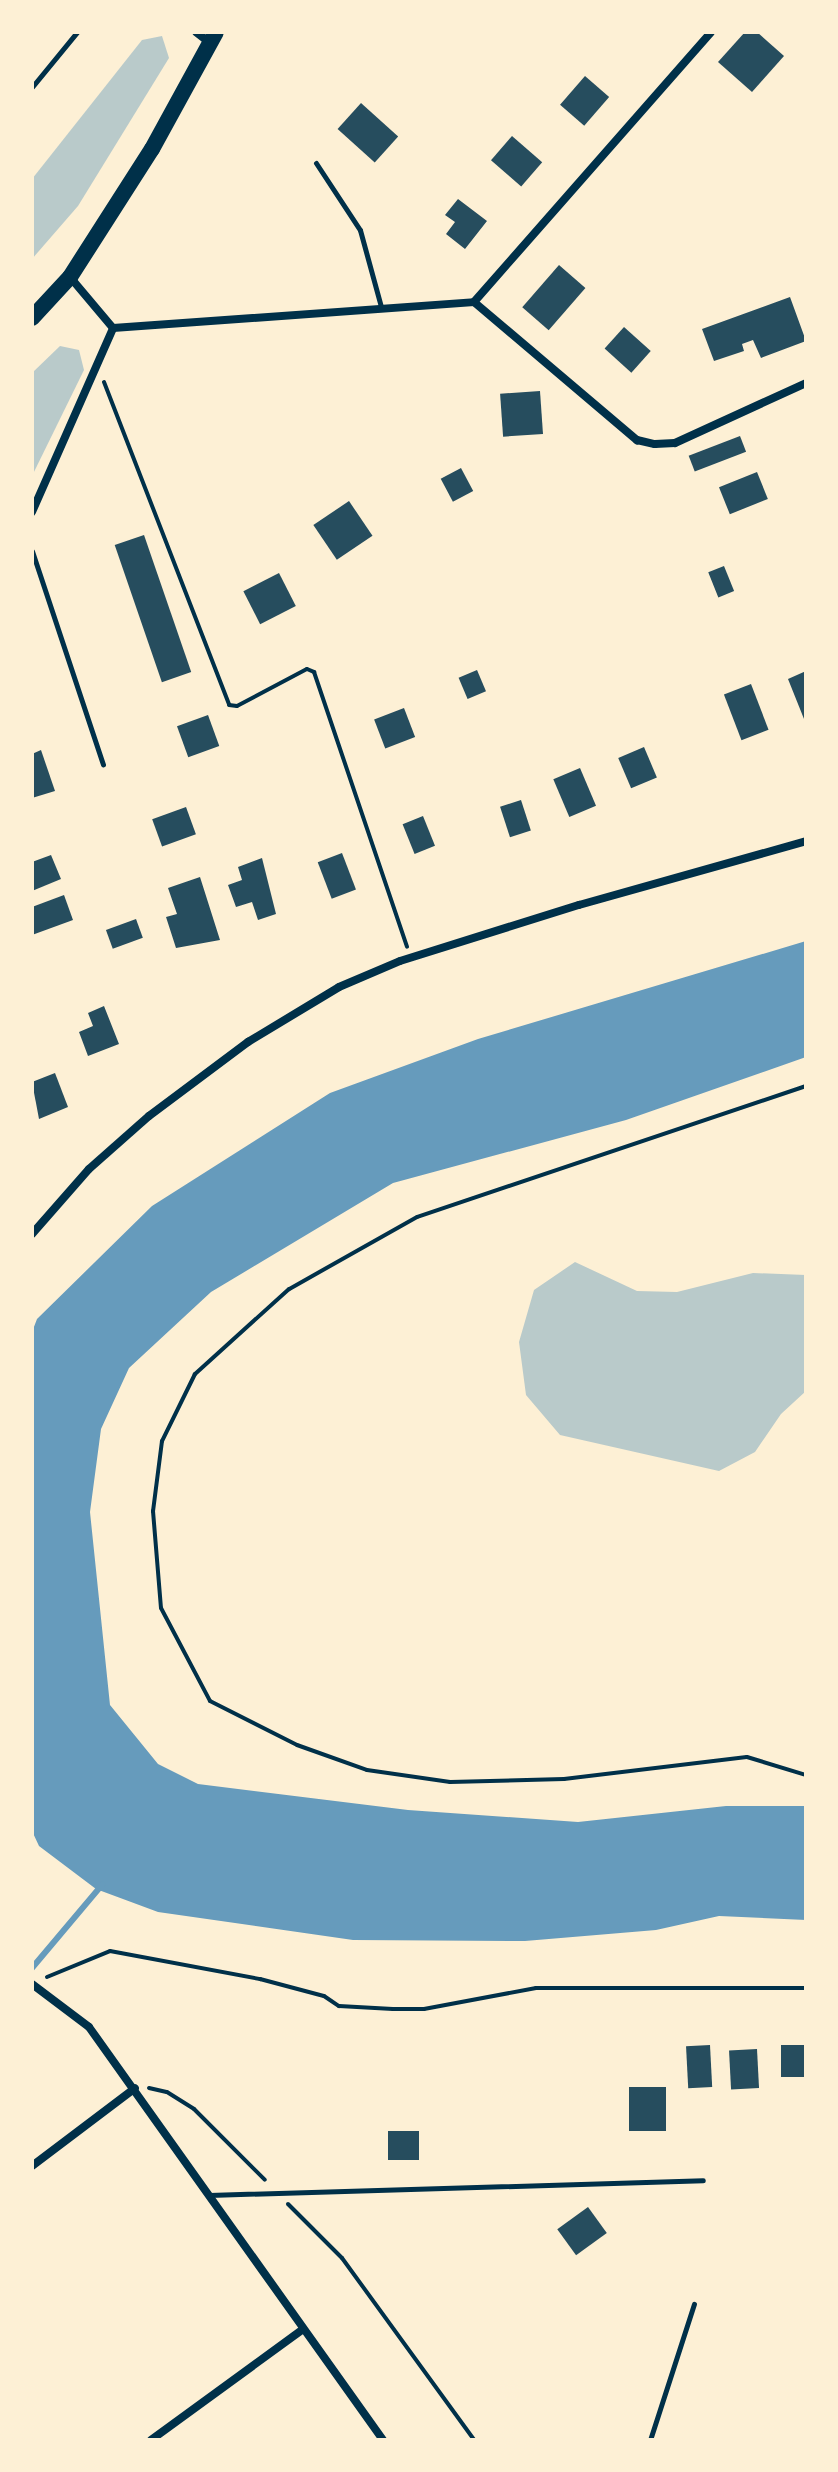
<!DOCTYPE html>
<style>
body{margin:0}
#map{position:relative;width:838px;height:2472px;overflow:hidden;background:#fdf0d5;font-family:"PT Sans Narrow",sans-serif}
div>[style]{position:absolute}
.green>*{inset:0;background:#b9caca}
.water>*{inset:0;background:#669bbc}
.stream>*{height:6px;margin:-3px;padding:0 3px;transform-origin:3px;border-radius:3px;background:#669bbc}
.building>*{inset:0;background:#264d5e;transform-origin:0 0}
.path>*{height:4px;margin:-2px;padding:0 2px;transform-origin:2px;border-radius:2px;background:#003049}
.service>*{height:5px;margin:-2.5px;padding:0 2.5px;transform-origin:2.5px;border-radius:2.5px;background:#003049}
.minor>*{height:8px;margin:-4px;padding:0 4px;transform-origin:4px;border-radius:4px;background:#003049}
.trunk>*{height:16px;margin:-8px;padding:0 8px;transform-origin:8px;border-radius:8px;background:#003049}
span{translate:-50% -50%;white-space:nowrap;text-align:center;line-height:1.15;-webkit-text-stroke:8px #fdf0d5;paint-order:stroke}
.frame{position:absolute;inset:0;border:34px solid #fdf0d5;pointer-events:none}
</style>
<div id="map">
<div class="green">
<div style="clip-path:polygon(162px 36px,169px 58px,78px 206px,32px 259px,32px 179px,142px 40px)"></div>
<div style="clip-path:polygon(60px 346px,79px 350px,84px 370px,32px 476px,32px 373px)"></div>
<div style="clip-path:polygon(575px 1262px,637px 1291px,677px 1292px,753px 1273px,806px 1275px,806px 1391px,781px 1414px,755px 1452px,719px 1471px,560px 1435px,526px 1395px,519px 1342px,534px 1290px)"></div>
</div>
<div class="water">
<div style="clip-path:polygon(806px 941px,806px 1057px,626px 1120px,393px 1183px,211px 1292px,129px 1368px,101px 1429px,90px 1512px,110px 1705px,158px 1764px,198px 1784px,408px 1810px,578px 1822px,726px 1806px,806px 1806px,806px 1920px,719px 1916px,656px 1930px,525px 1941px,353px 1940px,158px 1912px,96px 1889px,39px 1846px,32px 1831px,32px 1332px,37px 1319px,152px 1206px,330px 1093px,478px 1039px)"></div>
</div>
<div class="stream">
<div style="left:32px;top:1968px;width:109px;rotate:-49.9deg"></div>
</div>
<div class="building">
<div style="clip-path:polygon(745px 32px,757px 32px,784px 56px,752px 92px,718px 62px)"></div>
<div style="left:585px;top:76px;width:32px;height:38px;rotate:41deg"></div>
<div style="left:361px;top:103px;width:50px;height:35px;rotate:42deg"></div>
<div style="left:512px;top:136px;width:40px;height:32px;rotate:41deg"></div>
<div style="clip-path:polygon(458px 199px,487px 221px,465px 249px,446px 234px,455px 222px,445px 215px)"></div>
<div style="left:559px;top:265px;width:35px;height:56px;rotate:41deg"></div>
<div style="clip-path:polygon(790px 297px,806px 341px,761px 358px,753px 340px,742px 344px,744px 351px,714px 361px,702px 329px)"></div>
<div style="left:624px;top:327px;width:36px;height:29px;rotate:42deg"></div>
<div style="left:540px;top:391px;width:43px;height:40px;rotate:86deg"></div>
<div style="left:740px;top:436px;width:17px;height:55px;rotate:69deg"></div>
<div style="left:461px;top:468px;width:26px;height:23px;rotate:62deg"></div>
<div style="left:757px;top:472px;width:29px;height:41px;rotate:68deg"></div>
<div style="left:349px;top:501px;width:42px;height:43px;rotate:56deg"></div>
<div style="left:144px;top:535px;width:145px;height:31px;rotate:71deg"></div>
<div style="left:724px;top:566px;width:27px;height:17px;rotate:68deg"></div>
<div style="left:279px;top:573px;width:37px;height:40px;rotate:63deg"></div>
<div style="left:477px;top:670px;width:23px;height:20px;rotate:67deg"></div>
<div style="clip-path:polygon(806px 671px,806px 724px,788px 679px)"></div>
<div style="left:751px;top:684px;width:49px;height:29px;rotate:69deg"></div>
<div style="left:404px;top:708px;width:31px;height:32px;rotate:69deg"></div>
<div style="left:208px;top:715px;width:33px;height:33px;rotate:70deg"></div>
<div style="left:644px;top:747px;width:33px;height:28px;rotate:67deg"></div>
<div style="clip-path:polygon(41px 750px,55px 791px,32px 798px,32px 754px)"></div>
<div style="left:580px;top:768px;width:41px;height:29px;rotate:67deg"></div>
<div style="left:521px;top:800px;width:32px;height:22px;rotate:72deg"></div>
<div style="left:186px;top:807px;width:29px;height:36px;rotate:70deg"></div>
<div style="left:423px;top:816px;width:32px;height:22px;rotate:68deg"></div>
<div style="left:342px;top:853px;width:39px;height:26px;rotate:69deg"></div>
<div style="clip-path:polygon(51px 855px,61px 879px,32px 891px,32px 862px)"></div>
<div style="clip-path:polygon(262px 858px,276px 914px,258px 920px,252px 902px,236px 907px,228px 885px,242px 880px,238px 867px)"></div>
<div style="clip-path:polygon(200px 877px,220px 940px,176px 948px,166px 917px,177px 914px,168px 888px)"></div>
<div style="clip-path:polygon(64px 895px,73px 920px,32px 935px,32px 907px)"></div>
<div style="left:136px;top:919px;width:20px;height:32px;rotate:70deg"></div>
<div style="clip-path:polygon(104px 1006px,119px 1044px,88px 1056px,79px 1032px,93px 1026px,88px 1013px)"></div>
<div style="clip-path:polygon(55px 1073px,68px 1107px,39px 1119px,32px 1082px)"></div>
<div style="left:710px;top:2045px;width:42px;height:24px;rotate:87deg"></div>
<div style="left:806px;top:2045px;width:32px;height:25px;rotate:90deg"></div>
<div style="left:757px;top:2049px;width:39px;height:28px;rotate:87deg"></div>
<div style="left:629px;top:2087px;width:37px;height:44px"></div>
<div style="left:388px;top:2131px;width:31px;height:29px"></div>
<div style="left:588px;top:2207px;width:32px;height:38px;rotate:54deg"></div>
</div>
<div class="path">
<div style="left:104px;top:382px;width:346px;rotate:68.8deg"></div>
<div style="left:229px;top:705px;width:8px;rotate:7deg"></div>
<div style="left:237px;top:706px;width:79px;rotate:-27.9deg"></div>
<div style="left:307px;top:669px;width:8px;rotate:23deg"></div>
<div style="left:314px;top:672px;width:290px;rotate:71.3deg"></div>
<div style="left:806px;top:1086px;width:410px;rotate:161.4deg"></div>
<div style="left:417px;top:1217px;width:147px;rotate:150.6deg"></div>
<div style="left:289px;top:1289px;width:127px;rotate:137.9deg"></div>
<div style="left:195px;top:1374px;width:75px;rotate:116.2deg"></div>
<div style="left:162px;top:1441px;width:71px;rotate:97.3deg"></div>
<div style="left:153px;top:1511px;width:97px;rotate:85.3deg"></div>
<div style="left:161px;top:1608px;width:105px;rotate:62.2deg"></div>
<div style="left:210px;top:1701px;width:97px;rotate:26.8deg"></div>
<div style="left:297px;top:1745px;width:74px;rotate:19.7deg"></div>
<div style="left:367px;top:1770px;width:84px;rotate:8.2deg"></div>
<div style="left:450px;top:1782px;width:114px;rotate:-1.5deg"></div>
<div style="left:564px;top:1779px;width:184px;rotate:-6.9deg"></div>
<div style="left:747px;top:1757px;width:62px;rotate:17deg"></div>
<div style="left:47px;top:1977px;width:68px;rotate:-22.4deg"></div>
<div style="left:110px;top:1951px;width:153px;rotate:10.6deg"></div>
<div style="left:260px;top:1979px;width:66px;rotate:14.9deg"></div>
<div style="left:324px;top:1996px;width:18px;rotate:34deg"></div>
<div style="left:339px;top:2006px;width:54px;rotate:3.2deg"></div>
<div style="left:393px;top:2009px;width:31px"></div>
<div style="left:424px;top:2009px;width:114px;rotate:-10.6deg"></div>
<div style="left:536px;top:1988px;width:270px"></div>
<div style="left:149px;top:2088px;width:18px;rotate:13deg"></div>
<div style="left:167px;top:2092px;width:32px;rotate:32deg"></div>
<div style="left:194px;top:2109px;width:100px;rotate:45deg"></div>
<div style="left:288px;top:2204px;width:76px;rotate:45deg"></div>
<div style="left:342px;top:2258px;width:225px;rotate:54deg"></div>
</div>
<div class="service">
<div style="left:32px;top:87px;width:71px;rotate:-50.7deg"></div>
<div style="left:316px;top:163px;width:80px;rotate:56.7deg"></div>
<div style="left:360px;top:230px;width:80px;rotate:74.7deg"></div>
<div style="left:32px;top:551px;width:225px;rotate:71.6deg"></div>
<div style="left:209px;top:2195px;width:494px;rotate:-1.7deg"></div>
<div style="left:650px;top:2440px;width:143px;rotate:-72.1deg"></div>
</div>
<div class="minor">
<div style="left:196px;top:32px;width:18px;rotate:38deg"></div>
<div style="left:70px;top:277px;width:67px;rotate:49.9deg"></div>
<div style="left:113px;top:328px;width:362px;rotate:-4.1deg"></div>
<div style="left:474px;top:302px;width:214px;rotate:40.3deg"></div>
<div style="left:637px;top:440px;width:18px;rotate:13deg"></div>
<div style="left:655px;top:444px;width:20px;rotate:-3deg"></div>
<div style="left:675px;top:443px;width:144px;rotate:-24.6deg"></div>
<div style="left:474px;top:302px;width:359px;rotate:-48.7deg"></div>
<div style="left:32px;top:512px;width:201px;rotate:-66.2deg"></div>
<div style="left:32px;top:1234px;width:86px;rotate:-48.8deg"></div>
<div style="left:89px;top:1169px;width:80px;rotate:-41.5deg"></div>
<div style="left:149px;top:1116px;width:124px;rotate:-36.8deg"></div>
<div style="left:248px;top:1042px;width:106px;rotate:-31.1deg"></div>
<div style="left:339px;top:987px;width:66px;rotate:-23.1deg"></div>
<div style="left:400px;top:961px;width:188px;rotate:-17.4deg"></div>
<div style="left:579px;top:905px;width:236px;rotate:-15.7deg"></div>
<div style="left:32px;top:1984px;width:71px;rotate:37deg"></div>
<div style="left:89px;top:2027px;width:507px;rotate:54.55deg"></div>
<div style="left:32px;top:2166px;width:129px;rotate:-37.1deg"></div>
<div style="left:151px;top:2440px;width:188px;rotate:-36.1deg"></div>
</div>
<div class="trunk">
<div style="left:32px;top:318px;width:56px;rotate:-47.2deg"></div>
<div style="left:70px;top:277px;width:152px;rotate:-57.4deg"></div>
<div style="left:152px;top:149px;width:133px;rotate:-61.3deg"></div>
</div>
<div class="frame"></div>
</div>
